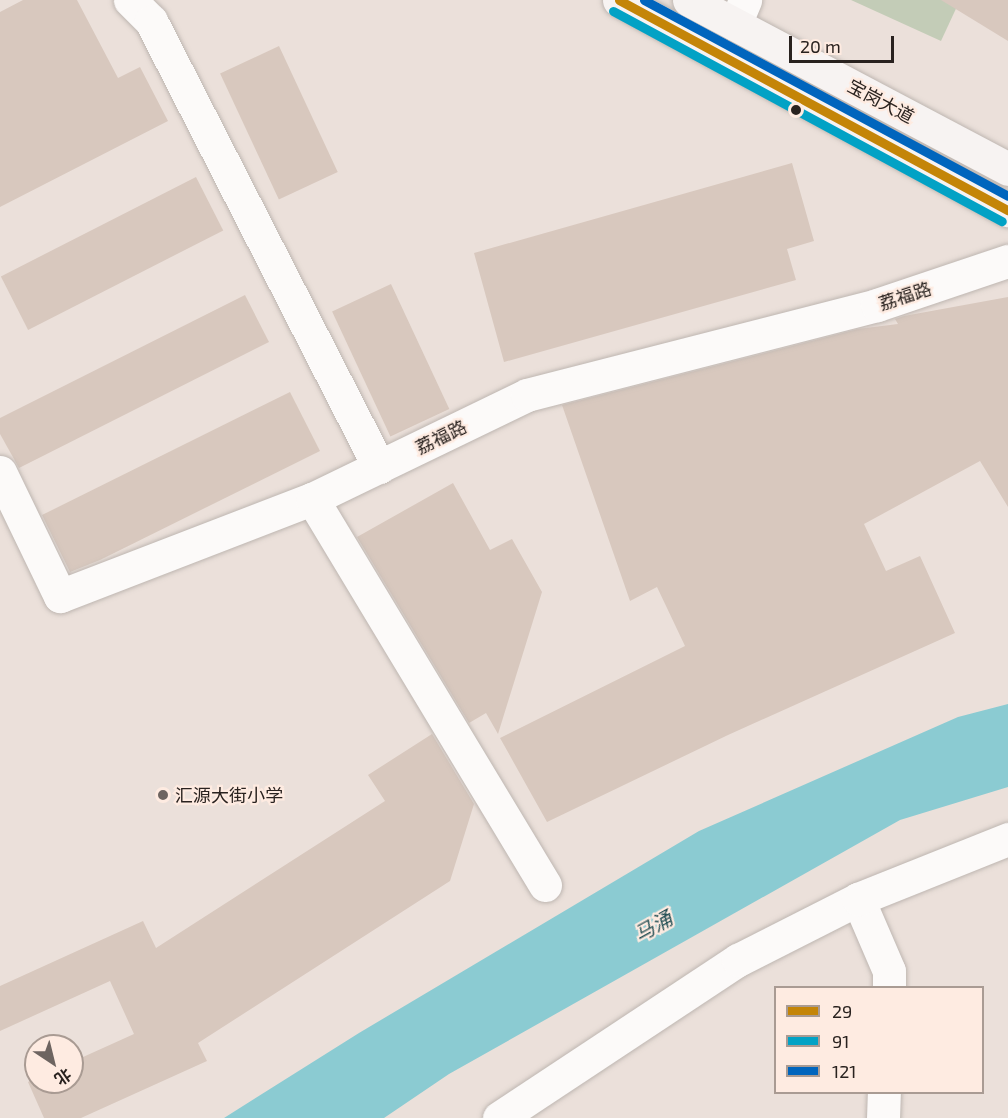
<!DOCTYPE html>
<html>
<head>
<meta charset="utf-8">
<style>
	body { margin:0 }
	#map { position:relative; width:1008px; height:1118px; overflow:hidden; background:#ebe0da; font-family:"Exo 2","Noto Sans SC",sans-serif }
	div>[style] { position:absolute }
	.green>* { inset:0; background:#c3ccb7 }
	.water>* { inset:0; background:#8bcbd2 }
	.building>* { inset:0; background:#d8c8be; transform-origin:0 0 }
	.roads { filter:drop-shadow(0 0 2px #beb6b1) drop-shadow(0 0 2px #beb6b1) }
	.minor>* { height:33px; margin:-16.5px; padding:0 16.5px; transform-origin:16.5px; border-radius:16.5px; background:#fcfaf9 }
	.secondary>* { height:33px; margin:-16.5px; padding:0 16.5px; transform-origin:16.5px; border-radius:16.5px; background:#f7f3f2 }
	.bus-1>* { height:9px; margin:-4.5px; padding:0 4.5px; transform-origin:4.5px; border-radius:4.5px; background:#c48508 }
	.bus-2>* { height:9px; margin:-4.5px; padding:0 4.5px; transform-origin:4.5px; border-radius:4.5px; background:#02a2c5 }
	.bus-3>* { height:9px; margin:-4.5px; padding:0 4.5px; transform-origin:4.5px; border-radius:4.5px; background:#0065bd }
	.dots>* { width:16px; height:16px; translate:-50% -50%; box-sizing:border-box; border:3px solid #feebe1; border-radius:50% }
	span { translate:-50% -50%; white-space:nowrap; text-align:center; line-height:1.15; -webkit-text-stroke:4.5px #feebe1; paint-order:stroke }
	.street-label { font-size:18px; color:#29221f }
	.poi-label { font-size:18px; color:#29221f }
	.left { translate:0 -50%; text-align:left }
	.water-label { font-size:20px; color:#234f54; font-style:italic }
	.legend { position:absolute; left:774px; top:986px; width:210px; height:108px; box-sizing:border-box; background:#feebe1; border:2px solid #a99b93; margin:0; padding:8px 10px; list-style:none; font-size:18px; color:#29221f }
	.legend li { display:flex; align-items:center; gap:12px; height:30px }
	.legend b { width:30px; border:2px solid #a99b93 }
	.north { position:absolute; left:24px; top:1034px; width:60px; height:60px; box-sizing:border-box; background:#feebe1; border:2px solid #a99b93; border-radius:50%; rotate:145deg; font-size:16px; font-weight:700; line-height:24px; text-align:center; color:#29221f }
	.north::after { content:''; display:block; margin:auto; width:21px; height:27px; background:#6d6460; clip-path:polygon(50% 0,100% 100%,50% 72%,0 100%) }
	.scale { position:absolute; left:789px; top:36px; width:105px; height:27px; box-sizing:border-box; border:3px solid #29221f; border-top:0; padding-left:8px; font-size:18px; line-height:21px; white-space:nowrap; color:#29221f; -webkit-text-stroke:4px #feebe1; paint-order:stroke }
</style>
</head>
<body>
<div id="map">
	<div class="green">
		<i style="clip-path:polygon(851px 0,960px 0,941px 41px)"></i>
	</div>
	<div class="water">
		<i style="clip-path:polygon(1008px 704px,1008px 787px,900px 820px,449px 1074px,384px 1118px,224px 1118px,359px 1033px,699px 831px,958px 717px)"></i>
	</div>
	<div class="building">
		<i style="clip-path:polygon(23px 0,77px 0,118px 78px,140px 67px,168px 121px,0 207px,0 12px)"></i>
		<i style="clip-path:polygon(941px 0,1008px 0,1008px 41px)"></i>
		<i style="left:279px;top:46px;width:139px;height:65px;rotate:65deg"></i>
		<i style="clip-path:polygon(792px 163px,814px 241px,787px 249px,796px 280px,504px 362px,474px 253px)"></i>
		<i style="left:196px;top:177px;width:60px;height:219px;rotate:63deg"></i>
		<i style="left:391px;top:284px;width:138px;height:65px;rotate:65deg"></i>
		<i style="clip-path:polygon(245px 295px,269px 342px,19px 468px,0 434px,0 418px)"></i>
		<i style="clip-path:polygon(1008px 297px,1008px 507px,980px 461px,864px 524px,886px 571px,920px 556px,955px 633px,728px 735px,547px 822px,500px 738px,685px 646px,657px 587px,630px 601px,562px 405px,858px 329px,898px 324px,895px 319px,904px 316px)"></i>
		<i style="clip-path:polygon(290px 392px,320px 451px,100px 560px,70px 572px,42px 515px)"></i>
		<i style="clip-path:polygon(453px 483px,490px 550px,512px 539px,542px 592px,498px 734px,486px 713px,469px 723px,357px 537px)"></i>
		<i style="clip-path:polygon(432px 734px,474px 804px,450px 881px,198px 1043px,207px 1061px,81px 1118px,44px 1118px,28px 1082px,36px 1078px,36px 1082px,72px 1082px,72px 1062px,134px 1034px,110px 981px,0 1031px,0 986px,143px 921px,156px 948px,385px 801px,368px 775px)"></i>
	</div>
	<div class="roads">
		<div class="minor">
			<i style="left:130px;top:0;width:30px;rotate:45deg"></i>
			<i style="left:151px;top:21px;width:501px;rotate:62.92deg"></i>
			<i style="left:735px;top:24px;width:26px;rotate:-67deg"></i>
			<i style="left:0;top:472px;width:138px;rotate:64.2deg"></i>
			<i style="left:60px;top:596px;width:270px;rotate:-21.1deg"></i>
			<i style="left:545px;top:885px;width:451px;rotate:-121.1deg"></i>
			<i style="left:312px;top:499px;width:239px;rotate:-25.8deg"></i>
			<i style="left:527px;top:395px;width:361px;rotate:-14.4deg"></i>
			<i style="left:877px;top:305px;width:138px;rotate:-18.6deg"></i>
			<i style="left:858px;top:899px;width:78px;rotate:66.7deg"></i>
			<i style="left:889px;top:971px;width:17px;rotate:90deg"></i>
			<i style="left:499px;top:1118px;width:287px;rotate:-33.5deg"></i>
			<i style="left:738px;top:960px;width:135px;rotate:-26.9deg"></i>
			<i style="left:858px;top:899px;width:162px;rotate:-21.8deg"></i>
			<i style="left:883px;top:1118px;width:26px;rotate:-88deg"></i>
		</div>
		<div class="secondary">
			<i style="left:619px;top:0;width:442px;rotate:28.4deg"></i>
			<i style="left:689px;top:0;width:361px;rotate:27.9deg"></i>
		</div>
	</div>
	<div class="bus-1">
		<i style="left:619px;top:0;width:442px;rotate:28.4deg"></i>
	</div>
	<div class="bus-2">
		<i style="left:613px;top:11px;width:442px;rotate:28.4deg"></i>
	</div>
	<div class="bus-3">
		<i style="left:644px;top:0;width:413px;rotate:28.3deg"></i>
	</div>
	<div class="dots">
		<i style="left:796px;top:110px;background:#29221f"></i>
		<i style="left:163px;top:795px;background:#6d6460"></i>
	</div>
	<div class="street-label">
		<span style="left:881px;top:101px;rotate:28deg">宝岗大道</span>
		<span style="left:905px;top:296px;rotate:-18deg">荔福路</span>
		<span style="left:441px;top:437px;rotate:-26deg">荔福路</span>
	</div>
	<div class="poi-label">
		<span class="left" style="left:175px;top:795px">汇源大街小学</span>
	</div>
	<div class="water-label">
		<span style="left:653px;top:926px;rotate:-29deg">马涌</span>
	</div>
	<ul class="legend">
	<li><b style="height:8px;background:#c48508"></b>29</li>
	<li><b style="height:8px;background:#02a2c5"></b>91</li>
	<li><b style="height:8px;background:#0065bd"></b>121</li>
	</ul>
	<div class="north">北</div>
	<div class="scale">20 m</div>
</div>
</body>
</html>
